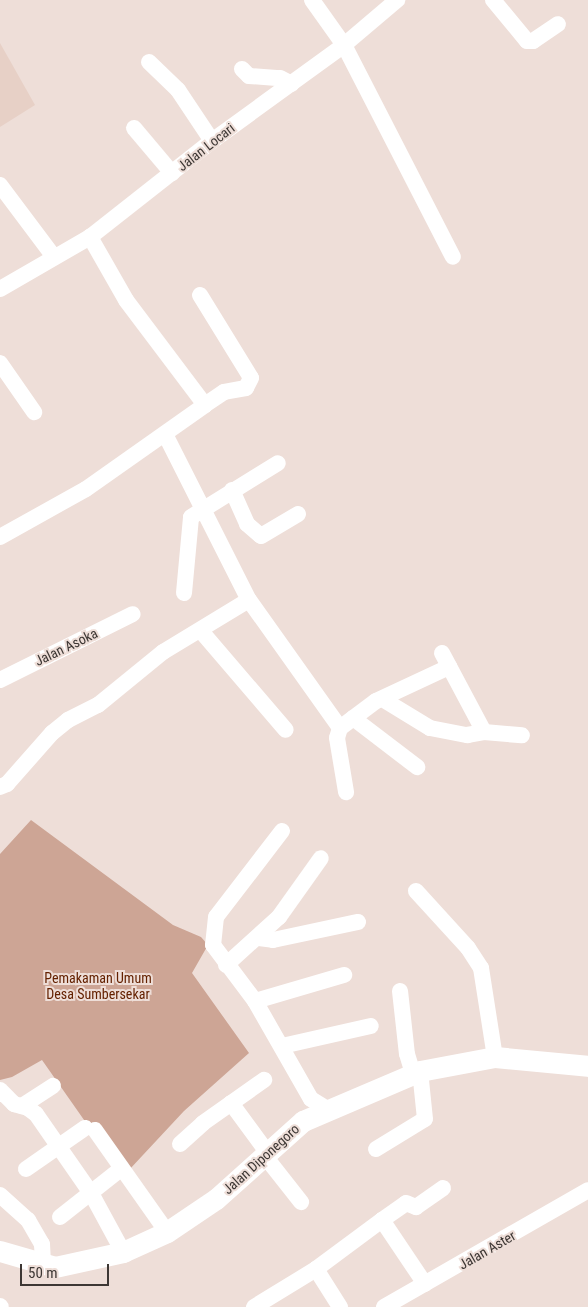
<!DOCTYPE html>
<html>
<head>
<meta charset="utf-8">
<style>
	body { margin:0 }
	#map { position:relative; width:588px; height:1307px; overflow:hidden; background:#eeded8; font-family:"Roboto Condensed",sans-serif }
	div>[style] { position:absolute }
	.built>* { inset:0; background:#e7d0c6 }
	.green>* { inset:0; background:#cda595 }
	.minor>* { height:16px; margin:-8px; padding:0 8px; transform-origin:8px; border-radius:8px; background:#fff }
	.major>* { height:21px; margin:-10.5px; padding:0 10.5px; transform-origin:10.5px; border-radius:10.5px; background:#fff }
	span { translate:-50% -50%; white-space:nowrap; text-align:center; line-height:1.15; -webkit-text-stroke:4px #eeded8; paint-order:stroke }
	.street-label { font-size:14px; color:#3d3734 }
	.park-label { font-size:14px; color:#642100 }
	.scale { position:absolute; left:20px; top:1264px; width:89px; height:22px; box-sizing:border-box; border:2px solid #3d3734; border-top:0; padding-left:6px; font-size:15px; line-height:18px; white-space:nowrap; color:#3d3734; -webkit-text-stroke:4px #eeded8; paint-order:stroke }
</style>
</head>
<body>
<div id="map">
	<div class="built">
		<i style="clip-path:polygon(0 43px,35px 105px,0 127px)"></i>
	</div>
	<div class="green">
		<i style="clip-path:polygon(31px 820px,173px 925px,201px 937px,208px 945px,192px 973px,249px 1053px,184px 1111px,129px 1170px,138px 1197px,42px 1060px,12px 1077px,0 1080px,0 854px)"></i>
	</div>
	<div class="minor">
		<i style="left:312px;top:0;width:55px;rotate:54.6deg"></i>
		<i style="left:344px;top:45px;width:238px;rotate:62.8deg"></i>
		<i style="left:493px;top:0;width:53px;rotate:50.3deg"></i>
		<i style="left:527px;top:41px;width:6px"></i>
		<i style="left:533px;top:41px;width:30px;rotate:-34deg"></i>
		<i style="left:149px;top:62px;width:40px;rotate:44deg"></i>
		<i style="left:178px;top:90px;width:61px;rotate:56.3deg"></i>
		<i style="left:242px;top:69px;width:10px;rotate:45deg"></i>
		<i style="left:249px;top:76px;width:31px;rotate:4deg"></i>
		<i style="left:280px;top:78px;width:13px;rotate:27deg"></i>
		<i style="left:134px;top:128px;width:59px;rotate:49.8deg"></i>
		<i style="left:0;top:185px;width:90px;rotate:53.1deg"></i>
		<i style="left:0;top:289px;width:104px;rotate:-30deg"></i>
		<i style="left:90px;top:237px;width:155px;rotate:-38.2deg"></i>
		<i style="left:212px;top:141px;width:163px;rotate:-36deg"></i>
		<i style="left:344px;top:45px;width:70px;rotate:-40.3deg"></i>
		<i style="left:200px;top:295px;width:97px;rotate:58.4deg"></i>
		<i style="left:251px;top:378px;width:11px;rotate:117deg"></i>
		<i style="left:246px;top:388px;width:22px;rotate:170deg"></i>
		<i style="left:224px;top:392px;width:23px;rotate:146deg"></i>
		<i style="left:0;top:363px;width:60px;rotate:55.2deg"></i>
		<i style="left:166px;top:436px;width:184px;rotate:63.2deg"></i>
		<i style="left:249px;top:600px;width:157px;rotate:54.6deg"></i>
		<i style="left:340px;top:728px;width:10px;rotate:107deg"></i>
		<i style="left:337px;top:738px;width:55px;rotate:80.5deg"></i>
		<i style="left:232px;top:490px;width:37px;rotate:66deg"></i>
		<i style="left:247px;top:524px;width:18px;rotate:41deg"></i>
		<i style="left:261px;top:536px;width:43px;rotate:-30.7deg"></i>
		<i style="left:0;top:537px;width:98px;rotate:-29.2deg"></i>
		<i style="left:86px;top:489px;width:146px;rotate:-35.2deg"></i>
		<i style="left:205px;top:405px;width:131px;rotate:-127deg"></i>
		<i style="left:126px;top:300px;width:73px;rotate:-119.7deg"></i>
		<i style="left:184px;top:593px;width:76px;rotate:-84.7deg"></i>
		<i style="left:191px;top:517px;width:102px;rotate:-31.8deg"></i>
		<i style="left:201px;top:631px;width:130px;rotate:49.4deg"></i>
		<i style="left:442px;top:653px;width:89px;rotate:62deg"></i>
		<i style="left:0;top:680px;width:148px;rotate:-26.4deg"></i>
		<i style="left:384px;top:700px;width:54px;rotate:31.3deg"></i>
		<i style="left:430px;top:728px;width:38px;rotate:11deg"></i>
		<i style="left:467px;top:735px;width:17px;rotate:-10deg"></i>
		<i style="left:484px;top:732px;width:38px;rotate:5deg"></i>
		<i style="left:353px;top:718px;width:81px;rotate:37.4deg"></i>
		<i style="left:340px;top:728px;width:45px;rotate:-36.9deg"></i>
		<i style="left:376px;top:701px;width:81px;rotate:-25deg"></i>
		<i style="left:0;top:787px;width:8px;rotate:-23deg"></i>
		<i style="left:7px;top:784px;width:68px;rotate:-48.6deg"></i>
		<i style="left:52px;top:733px;width:21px;rotate:-39deg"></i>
		<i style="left:68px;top:720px;width:34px;rotate:-27deg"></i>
		<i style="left:98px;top:705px;width:84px;rotate:-39.2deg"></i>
		<i style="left:163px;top:652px;width:100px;rotate:-31.2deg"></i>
		<i style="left:282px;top:831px;width:108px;rotate:127.5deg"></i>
		<i style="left:216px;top:917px;width:28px;rotate:96deg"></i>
		<i style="left:213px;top:945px;width:70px;rotate:53.1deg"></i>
		<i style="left:255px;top:1001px;width:113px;rotate:60.3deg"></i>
		<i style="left:311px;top:1099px;width:22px;rotate:32deg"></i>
		<i style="left:416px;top:891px;width:77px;rotate:47.6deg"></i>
		<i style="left:468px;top:948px;width:24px;rotate:57deg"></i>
		<i style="left:481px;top:968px;width:90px;rotate:81.1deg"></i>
		<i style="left:259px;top:938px;width:14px;rotate:8deg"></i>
		<i style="left:273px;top:940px;width:87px;rotate:-12deg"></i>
		<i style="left:226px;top:965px;width:72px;rotate:-42.2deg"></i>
		<i style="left:279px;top:917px;width:72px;rotate:-54.6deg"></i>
		<i style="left:400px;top:991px;width:63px;rotate:83.7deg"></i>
		<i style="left:407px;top:1054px;width:21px;rotate:73deg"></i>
		<i style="left:255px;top:1001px;width:93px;rotate:-16.3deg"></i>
		<i style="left:282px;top:1046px;width:91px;rotate:-12.7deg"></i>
		<i style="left:0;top:1090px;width:20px;rotate:45deg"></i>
		<i style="left:14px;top:1104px;width:15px;rotate:16deg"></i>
		<i style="left:28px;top:1108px;width:10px;rotate:37deg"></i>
		<i style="left:36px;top:1114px;width:96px;rotate:55.2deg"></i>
		<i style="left:91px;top:1193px;width:67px;rotate:61.5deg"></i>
		<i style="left:231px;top:1103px;width:61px;rotate:53.7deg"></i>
		<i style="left:22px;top:1106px;width:37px;rotate:-33deg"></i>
		<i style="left:95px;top:1130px;width:125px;rotate:54.8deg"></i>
		<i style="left:180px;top:1144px;width:31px;rotate:-42deg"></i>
		<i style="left:203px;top:1123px;width:75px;rotate:-35.2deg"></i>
		<i style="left:376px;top:1149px;width:57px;rotate:-31.5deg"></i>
		<i style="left:425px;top:1119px;width:48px;rotate:-95.9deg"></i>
		<i style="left:264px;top:1155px;width:60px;rotate:51.8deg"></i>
		<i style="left:26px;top:1169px;width:72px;rotate:-34.8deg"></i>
		<i style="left:0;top:1195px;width:38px;rotate:42deg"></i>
		<i style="left:28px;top:1220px;width:28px;rotate:60deg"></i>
		<i style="left:42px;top:1244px;width:21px;rotate:87deg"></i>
		<i style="left:60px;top:1217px;width:73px;rotate:-38.3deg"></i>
		<i style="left:382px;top:1220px;width:29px;rotate:-35deg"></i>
		<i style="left:406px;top:1203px;width:11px;rotate:22deg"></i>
		<i style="left:416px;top:1207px;width:33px;rotate:-35deg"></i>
		<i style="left:0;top:1306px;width:1px;rotate:45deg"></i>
		<i style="left:254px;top:1307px;width:73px;rotate:-31.5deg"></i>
		<i style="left:340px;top:1307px;width:45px;rotate:-122.3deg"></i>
		<i style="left:316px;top:1269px;width:82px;rotate:-36.6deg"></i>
		<i style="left:382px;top:1220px;width:77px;rotate:56.1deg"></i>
		<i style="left:384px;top:1307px;width:235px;rotate:-29.8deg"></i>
	</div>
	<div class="major">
		<i style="left:0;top:1251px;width:57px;rotate:16.2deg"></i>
		<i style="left:55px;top:1267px;width:70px;rotate:-12.4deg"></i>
		<i style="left:123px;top:1252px;width:48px;rotate:-24.4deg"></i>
		<i style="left:167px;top:1232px;width:59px;rotate:-34deg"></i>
		<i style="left:216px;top:1199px;width:117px;rotate:-41.9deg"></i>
		<i style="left:303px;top:1121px;width:127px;rotate:-23.1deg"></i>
		<i style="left:420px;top:1071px;width:76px;rotate:-10.6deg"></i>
		<i style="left:495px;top:1057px;width:93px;rotate:5.5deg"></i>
	</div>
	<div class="street-label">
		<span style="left:206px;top:147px;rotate:-38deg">Jalan Locari</span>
		<span style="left:66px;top:647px;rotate:-26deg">Jalan Asoka</span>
		<span style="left:261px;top:1159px;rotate:-42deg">Jalan Diponegoro</span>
		<span style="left:487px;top:1250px;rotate:-30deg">Jalan Aster</span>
	</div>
	<div class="park-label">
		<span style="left:98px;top:986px">Pemakaman Umum<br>Desa Sumbersekar</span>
	</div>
	<div class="scale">50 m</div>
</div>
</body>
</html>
